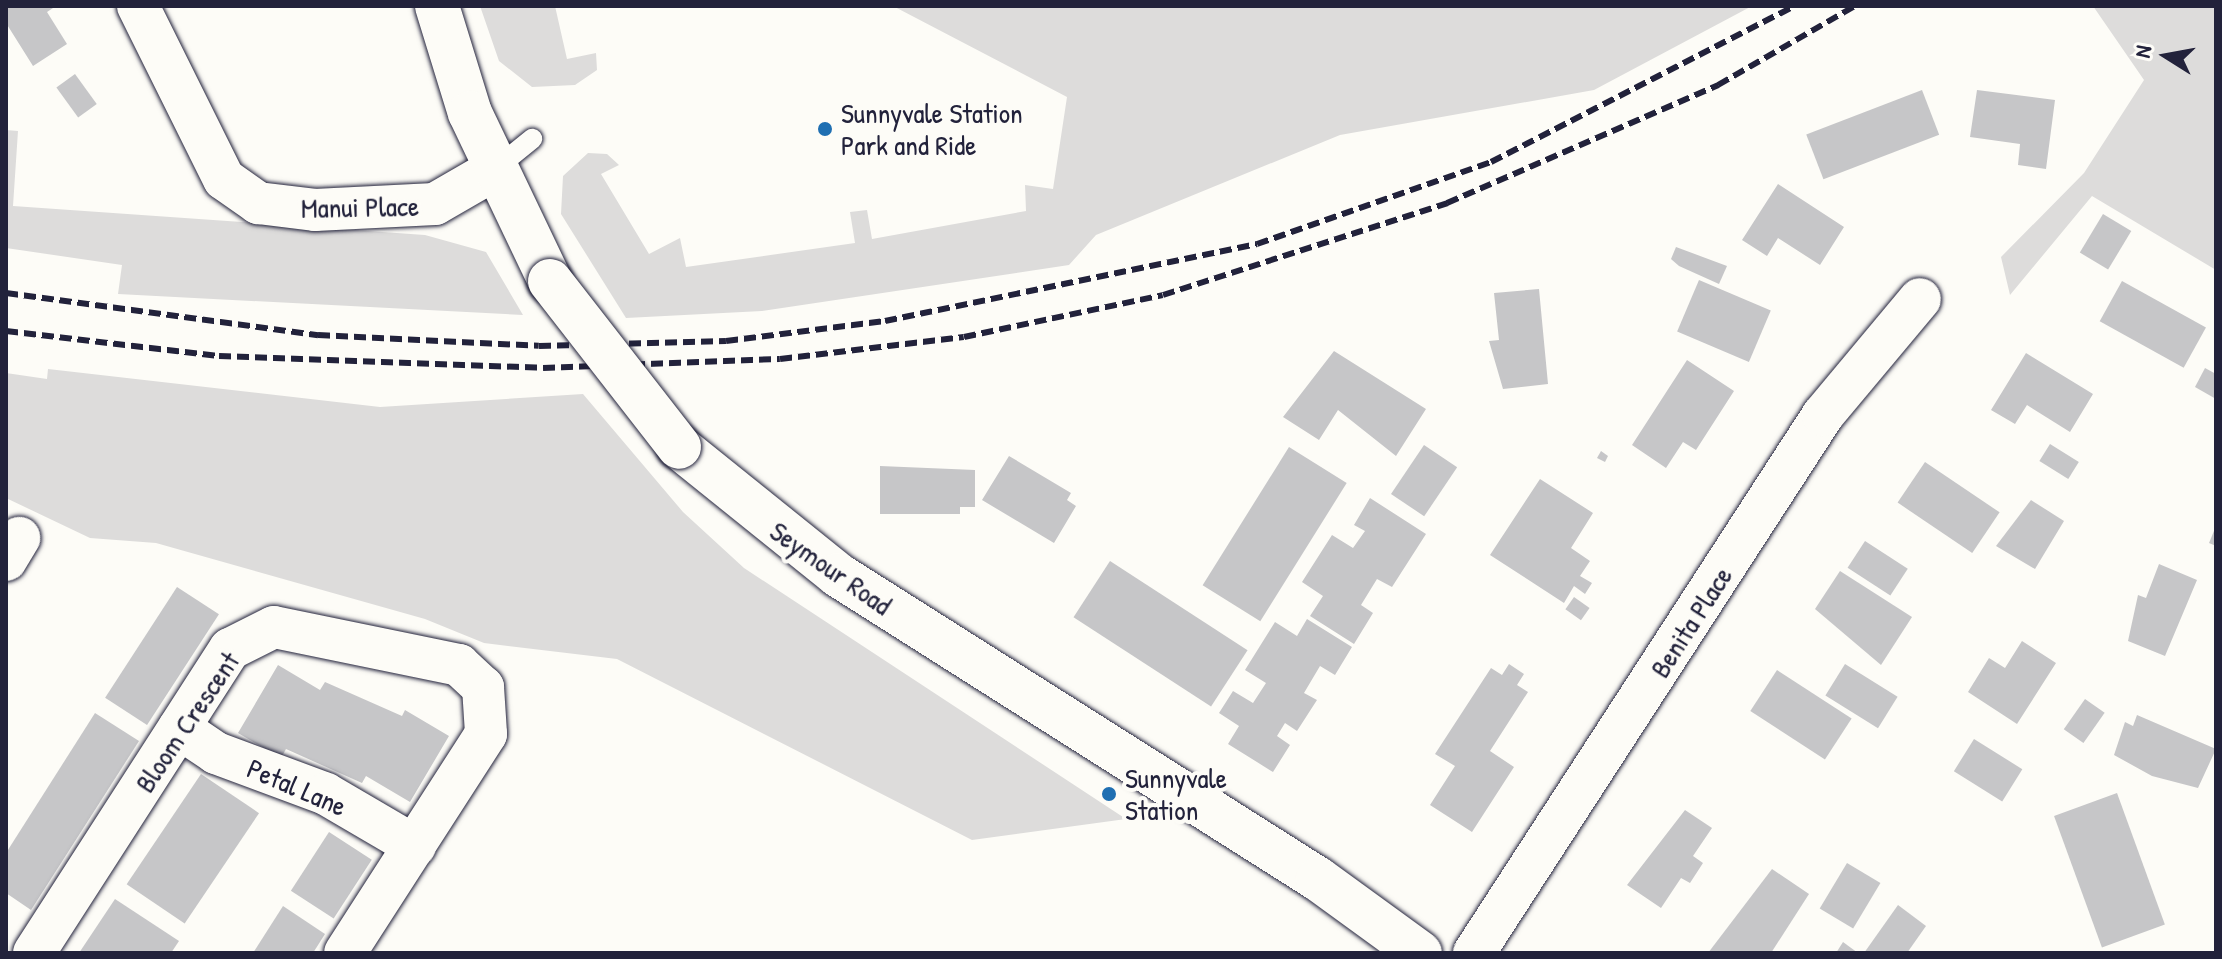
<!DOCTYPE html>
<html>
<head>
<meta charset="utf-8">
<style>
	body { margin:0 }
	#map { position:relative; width:2222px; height:959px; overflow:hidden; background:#fdfcf7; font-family:"Patrick Hand",sans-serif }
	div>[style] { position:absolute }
	.green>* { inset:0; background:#dddcdb }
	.building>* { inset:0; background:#c6c6c8; transform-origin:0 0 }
	.roads { filter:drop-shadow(0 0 2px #22223b) drop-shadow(0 0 2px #22223b) }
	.lane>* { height:20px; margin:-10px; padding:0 10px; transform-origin:10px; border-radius:10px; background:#fdfcf7 }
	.street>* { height:42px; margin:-21px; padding:0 21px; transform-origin:21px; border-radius:21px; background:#fdfcf7 }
	.secondary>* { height:44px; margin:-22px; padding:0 22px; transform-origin:22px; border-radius:22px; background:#fdfcf7 }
	.rail>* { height:6px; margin-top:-3px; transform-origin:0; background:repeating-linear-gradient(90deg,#22223b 0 12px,transparent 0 18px) }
	.bridges { filter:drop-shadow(0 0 2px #22223b) drop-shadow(0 0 2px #22223b) }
	.secondary-bridge>* { height:44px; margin:-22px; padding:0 22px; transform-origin:22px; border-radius:22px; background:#fdfcf7 }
	.dots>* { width:22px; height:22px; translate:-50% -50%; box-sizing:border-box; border:4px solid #fdfcf7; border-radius:50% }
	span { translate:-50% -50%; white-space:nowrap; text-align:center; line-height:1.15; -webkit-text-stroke:8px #fdfcf7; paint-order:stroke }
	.poi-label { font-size:28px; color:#22223b }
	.left { translate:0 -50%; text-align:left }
	.street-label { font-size:28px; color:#22223b }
	.frame { position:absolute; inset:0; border:8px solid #22223b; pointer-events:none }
	.north { position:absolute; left:2126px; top:16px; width:80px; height:80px; -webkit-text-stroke:6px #fdfcf7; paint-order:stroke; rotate:281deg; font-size:22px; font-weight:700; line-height:32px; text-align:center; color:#22223b }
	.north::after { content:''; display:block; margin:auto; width:28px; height:36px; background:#22223b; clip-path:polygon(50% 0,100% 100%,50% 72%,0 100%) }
</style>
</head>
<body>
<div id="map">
	<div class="green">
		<i style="clip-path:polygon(480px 6px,555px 6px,567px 59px,596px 53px,597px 70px,575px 85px,532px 87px,499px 61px)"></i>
		<i style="clip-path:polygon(893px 6px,1752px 6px,1594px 90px,1340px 135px,1096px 235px,1069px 265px,762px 311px,626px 318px,561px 214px,563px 176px,588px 153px,607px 154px,619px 165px,601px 174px,649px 254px,680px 238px,686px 267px,855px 243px,850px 212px,867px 210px,872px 239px,1026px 211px,1025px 185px,1053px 189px,1067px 97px)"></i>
		<i style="clip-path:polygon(2093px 6px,2216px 6px,2216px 270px,2092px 196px,2010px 295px,2001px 257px,2084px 173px,2144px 80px)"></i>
		<i style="clip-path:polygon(6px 130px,18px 131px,13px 206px,425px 235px,486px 252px,523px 315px,118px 294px,122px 265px,6px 248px)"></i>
		<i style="clip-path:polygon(48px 369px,380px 407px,583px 394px,683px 512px,744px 568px,1126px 819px,972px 840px,617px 659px,484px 643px,425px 619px,156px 543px,90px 538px,6px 498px,6px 373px,47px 379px)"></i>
	</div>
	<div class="building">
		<i style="clip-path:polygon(6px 6px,56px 6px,47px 12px,67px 44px,33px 66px,6px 23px)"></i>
		<i style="left:75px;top:74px;width:37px;height:23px;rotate:54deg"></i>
		<i style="left:1922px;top:90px;width:48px;height:124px;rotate:69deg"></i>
		<i style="clip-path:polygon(1977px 90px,2055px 100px,2046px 169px,2018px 165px,2020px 144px,1970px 137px)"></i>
		<i style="clip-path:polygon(1778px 184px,1844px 227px,1820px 265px,1778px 238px,1767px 256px,1742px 240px)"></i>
		<i style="left:2103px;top:214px;width:33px;height:45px;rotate:31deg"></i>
		<i style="clip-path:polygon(1676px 247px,1727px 266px,1719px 284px,1679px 266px,1671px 259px)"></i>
		<i style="left:1699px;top:280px;width:78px;height:56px;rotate:23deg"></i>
		<i style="left:2122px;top:281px;width:96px;height:46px;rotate:29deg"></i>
		<i style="clip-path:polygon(1539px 289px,1548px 384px,1503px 389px,1489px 341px,1499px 340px,1494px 293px)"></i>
		<i style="clip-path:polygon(1334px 351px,1426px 409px,1396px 456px,1338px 410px,1319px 440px,1283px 417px)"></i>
		<i style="clip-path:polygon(2026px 353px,2093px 394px,2070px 432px,2027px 405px,2015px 424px,1991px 410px)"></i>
		<i style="clip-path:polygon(1687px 360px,1734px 391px,1696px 450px,1683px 442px,1666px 468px,1632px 445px)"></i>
		<i style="clip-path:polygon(2205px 368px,2216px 374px,2216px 399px,2195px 387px)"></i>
		<i style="left:2050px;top:444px;width:34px;height:20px;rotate:32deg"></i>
		<i style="left:1424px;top:445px;width:40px;height:59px;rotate:34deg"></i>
		<i style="left:1289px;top:447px;width:68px;height:163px;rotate:32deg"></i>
		<i style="clip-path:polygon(1601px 451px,1608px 456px,1605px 462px,1597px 458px)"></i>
		<i style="clip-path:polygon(1009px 456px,1071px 493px,1067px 500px,1076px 506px,1054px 543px,982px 500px)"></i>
		<i style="left:1925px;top:462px;width:90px;height:49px;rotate:34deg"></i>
		<i style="clip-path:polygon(880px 466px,975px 470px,975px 507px,960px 507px,960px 514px,880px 514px)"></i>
		<i style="clip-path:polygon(1540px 479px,1593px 513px,1571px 548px,1590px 561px,1580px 576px,1592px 583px,1585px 594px,1574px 586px,1564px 603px,1490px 555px)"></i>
		<i style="clip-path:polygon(1370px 498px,1426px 534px,1392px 587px,1377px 579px,1361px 605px,1373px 613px,1354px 644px,1310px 616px,1323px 596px,1302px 582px,1332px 535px,1353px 548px,1365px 531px,1354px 525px)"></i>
		<i style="clip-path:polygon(2031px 500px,2064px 521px,2035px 569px,1996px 546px)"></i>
		<i style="clip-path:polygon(2216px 526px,2216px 546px,2209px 543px)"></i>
		<i style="left:1865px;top:541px;width:51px;height:32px;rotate:33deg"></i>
		<i style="left:1110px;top:561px;width:164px;height:67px;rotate:33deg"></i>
		<i style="clip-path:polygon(2159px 564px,2197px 580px,2165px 656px,2128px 641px,2138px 595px,2146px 598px)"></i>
		<i style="clip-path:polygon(1840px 571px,1912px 617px,1881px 665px,1815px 609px)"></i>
		<i style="left:177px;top:587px;width:50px;height:132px;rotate:33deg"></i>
		<i style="left:1574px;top:597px;width:19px;height:15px;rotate:35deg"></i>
		<i style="clip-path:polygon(1307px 619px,1352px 647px,1335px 675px,1320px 666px,1304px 693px,1317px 700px,1297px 731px,1285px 723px,1277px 736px,1290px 745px,1273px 772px,1228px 744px,1239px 726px,1219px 713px,1233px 691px,1253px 703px,1266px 683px,1245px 670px,1275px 622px,1297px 636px)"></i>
		<i style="clip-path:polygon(2022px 641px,2056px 663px,2017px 724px,1968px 692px,1989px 658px,2005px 668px)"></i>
		<i style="clip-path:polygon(1509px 664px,1524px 674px,1517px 685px,1528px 692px,1490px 751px,1514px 767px,1472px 832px,1430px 805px,1455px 766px,1435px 754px,1491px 668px,1502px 675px)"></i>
		<i style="left:1845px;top:664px;width:62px;height:37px;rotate:32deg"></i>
		<i style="clip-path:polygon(278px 665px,320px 690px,325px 682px,402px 716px,405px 710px,449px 736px,410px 802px,366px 776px,362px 783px,286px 749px,281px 758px,238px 733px)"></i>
		<i style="left:1777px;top:670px;width:89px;height:49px;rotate:33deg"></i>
		<i style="left:2085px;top:699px;width:24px;height:37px;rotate:35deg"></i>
		<i style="clip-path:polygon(95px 713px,139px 741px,31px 910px,6px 893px,6px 853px)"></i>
		<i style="clip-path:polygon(2137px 715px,2216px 749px,2198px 788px,2152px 776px,2114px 755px,2125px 722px,2133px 726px)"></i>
		<i style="left:1974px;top:739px;width:57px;height:38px;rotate:32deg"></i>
		<i style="left:201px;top:774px;width:70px;height:133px;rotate:34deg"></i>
		<i style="left:2117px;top:793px;width:140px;height:67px;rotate:70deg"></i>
		<i style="clip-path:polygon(1685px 810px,1712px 828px,1693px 856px,1703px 863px,1690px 883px,1681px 878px,1661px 908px,1627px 885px)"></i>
		<i style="left:329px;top:832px;width:51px;height:70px;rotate:33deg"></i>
		<i style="left:1847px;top:863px;width:39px;height:53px;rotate:31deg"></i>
		<i style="clip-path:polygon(1772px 869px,1809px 894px,1771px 953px,1708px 953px)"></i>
		<i style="clip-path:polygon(115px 899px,179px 941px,171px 953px,79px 953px)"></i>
		<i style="clip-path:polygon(1898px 905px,1926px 926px,1907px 953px,1864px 953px)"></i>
		<i style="clip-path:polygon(283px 906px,325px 934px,313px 953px,253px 953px)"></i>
		<i style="clip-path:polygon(1843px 942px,1858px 953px,1836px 953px)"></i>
	</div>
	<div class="roads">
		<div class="lane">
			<i style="left:495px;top:169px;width:48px;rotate:-39deg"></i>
		</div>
		<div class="street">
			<i style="left:138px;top:6px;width:193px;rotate:63.6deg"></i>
			<i style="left:224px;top:179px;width:42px;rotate:35.2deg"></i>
			<i style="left:258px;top:203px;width:57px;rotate:7deg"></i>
			<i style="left:315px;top:210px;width:120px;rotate:-2.9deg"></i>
			<i style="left:435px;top:204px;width:68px;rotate:-30deg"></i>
			<i style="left:6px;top:560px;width:26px;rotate:-59deg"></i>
			<i style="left:179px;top:728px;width:45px;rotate:34deg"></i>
			<i style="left:216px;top:753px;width:117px;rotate:20.4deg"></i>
			<i style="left:326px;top:794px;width:103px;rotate:30.3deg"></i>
			<i style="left:34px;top:953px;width:362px;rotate:-57.2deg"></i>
			<i style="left:230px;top:649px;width:49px;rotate:-26.6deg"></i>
			<i style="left:274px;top:627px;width:189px;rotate:11.6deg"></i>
			<i style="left:459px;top:665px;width:33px;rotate:43deg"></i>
			<i style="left:483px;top:687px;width:47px;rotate:86.3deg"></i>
			<i style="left:486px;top:734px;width:260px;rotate:122.8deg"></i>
			<i style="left:1474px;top:953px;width:641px;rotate:-57.03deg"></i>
			<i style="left:1823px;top:415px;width:151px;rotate:-50.1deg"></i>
		</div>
		<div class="secondary">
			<i style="left:437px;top:6px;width:112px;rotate:72.9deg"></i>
			<i style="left:470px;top:113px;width:186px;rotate:64.5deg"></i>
			<i style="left:679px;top:447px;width:204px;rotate:38.8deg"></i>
			<i style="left:838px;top:575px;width:568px;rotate:32.35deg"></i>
			<i style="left:1318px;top:879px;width:126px;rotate:36deg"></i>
		</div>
	</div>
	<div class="rail">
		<i style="left:6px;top:293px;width:315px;rotate:7.7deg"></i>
		<i style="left:318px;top:335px;width:221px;rotate:2.8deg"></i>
		<i style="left:539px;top:346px;width:187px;rotate:-1.5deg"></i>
		<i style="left:726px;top:341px;width:160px;rotate:-7.2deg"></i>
		<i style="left:885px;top:321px;width:380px;rotate:-11.7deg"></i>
		<i style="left:1257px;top:244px;width:248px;rotate:-19.3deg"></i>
		<i style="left:1491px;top:162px;width:342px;rotate:-27.2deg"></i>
		<i style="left:6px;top:331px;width:214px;rotate:6.7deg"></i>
		<i style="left:219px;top:356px;width:324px;rotate:2.1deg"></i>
		<i style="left:543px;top:368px;width:237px;rotate:-2.2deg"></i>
		<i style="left:780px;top:359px;width:185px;rotate:-6.8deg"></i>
		<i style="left:964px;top:337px;width:203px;rotate:-11.9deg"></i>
		<i style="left:1163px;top:295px;width:299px;rotate:-17.9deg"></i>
		<i style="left:1447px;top:203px;width:296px;rotate:-23.5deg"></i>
		<i style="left:1718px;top:85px;width:158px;rotate:-30deg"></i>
	</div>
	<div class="bridges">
		<div class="secondary-bridge">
			<i style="left:550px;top:281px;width:210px;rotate:52.1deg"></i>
		</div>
	</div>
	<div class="dots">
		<i style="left:825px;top:129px;background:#1f6fb2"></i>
		<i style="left:1109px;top:794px;background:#1f6fb2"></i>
	</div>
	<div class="poi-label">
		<span class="left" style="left:841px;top:129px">Sunnyvale Station<br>Park and Ride</span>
		<span class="left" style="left:1125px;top:794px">Sunnyvale<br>Station</span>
	</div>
	<div class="street-label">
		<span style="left:360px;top:207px;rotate:-1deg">Manui Place</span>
		<span style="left:831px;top:568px;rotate:35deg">Seymour Road</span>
		<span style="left:1691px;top:622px;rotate:-57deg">Benita Place</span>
		<span style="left:187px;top:722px;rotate:-56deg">Bloom Crescent</span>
		<span style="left:297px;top:787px;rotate:23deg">Petal Lane</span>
	</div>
	<div class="frame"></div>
	<div class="north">N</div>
</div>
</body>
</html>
